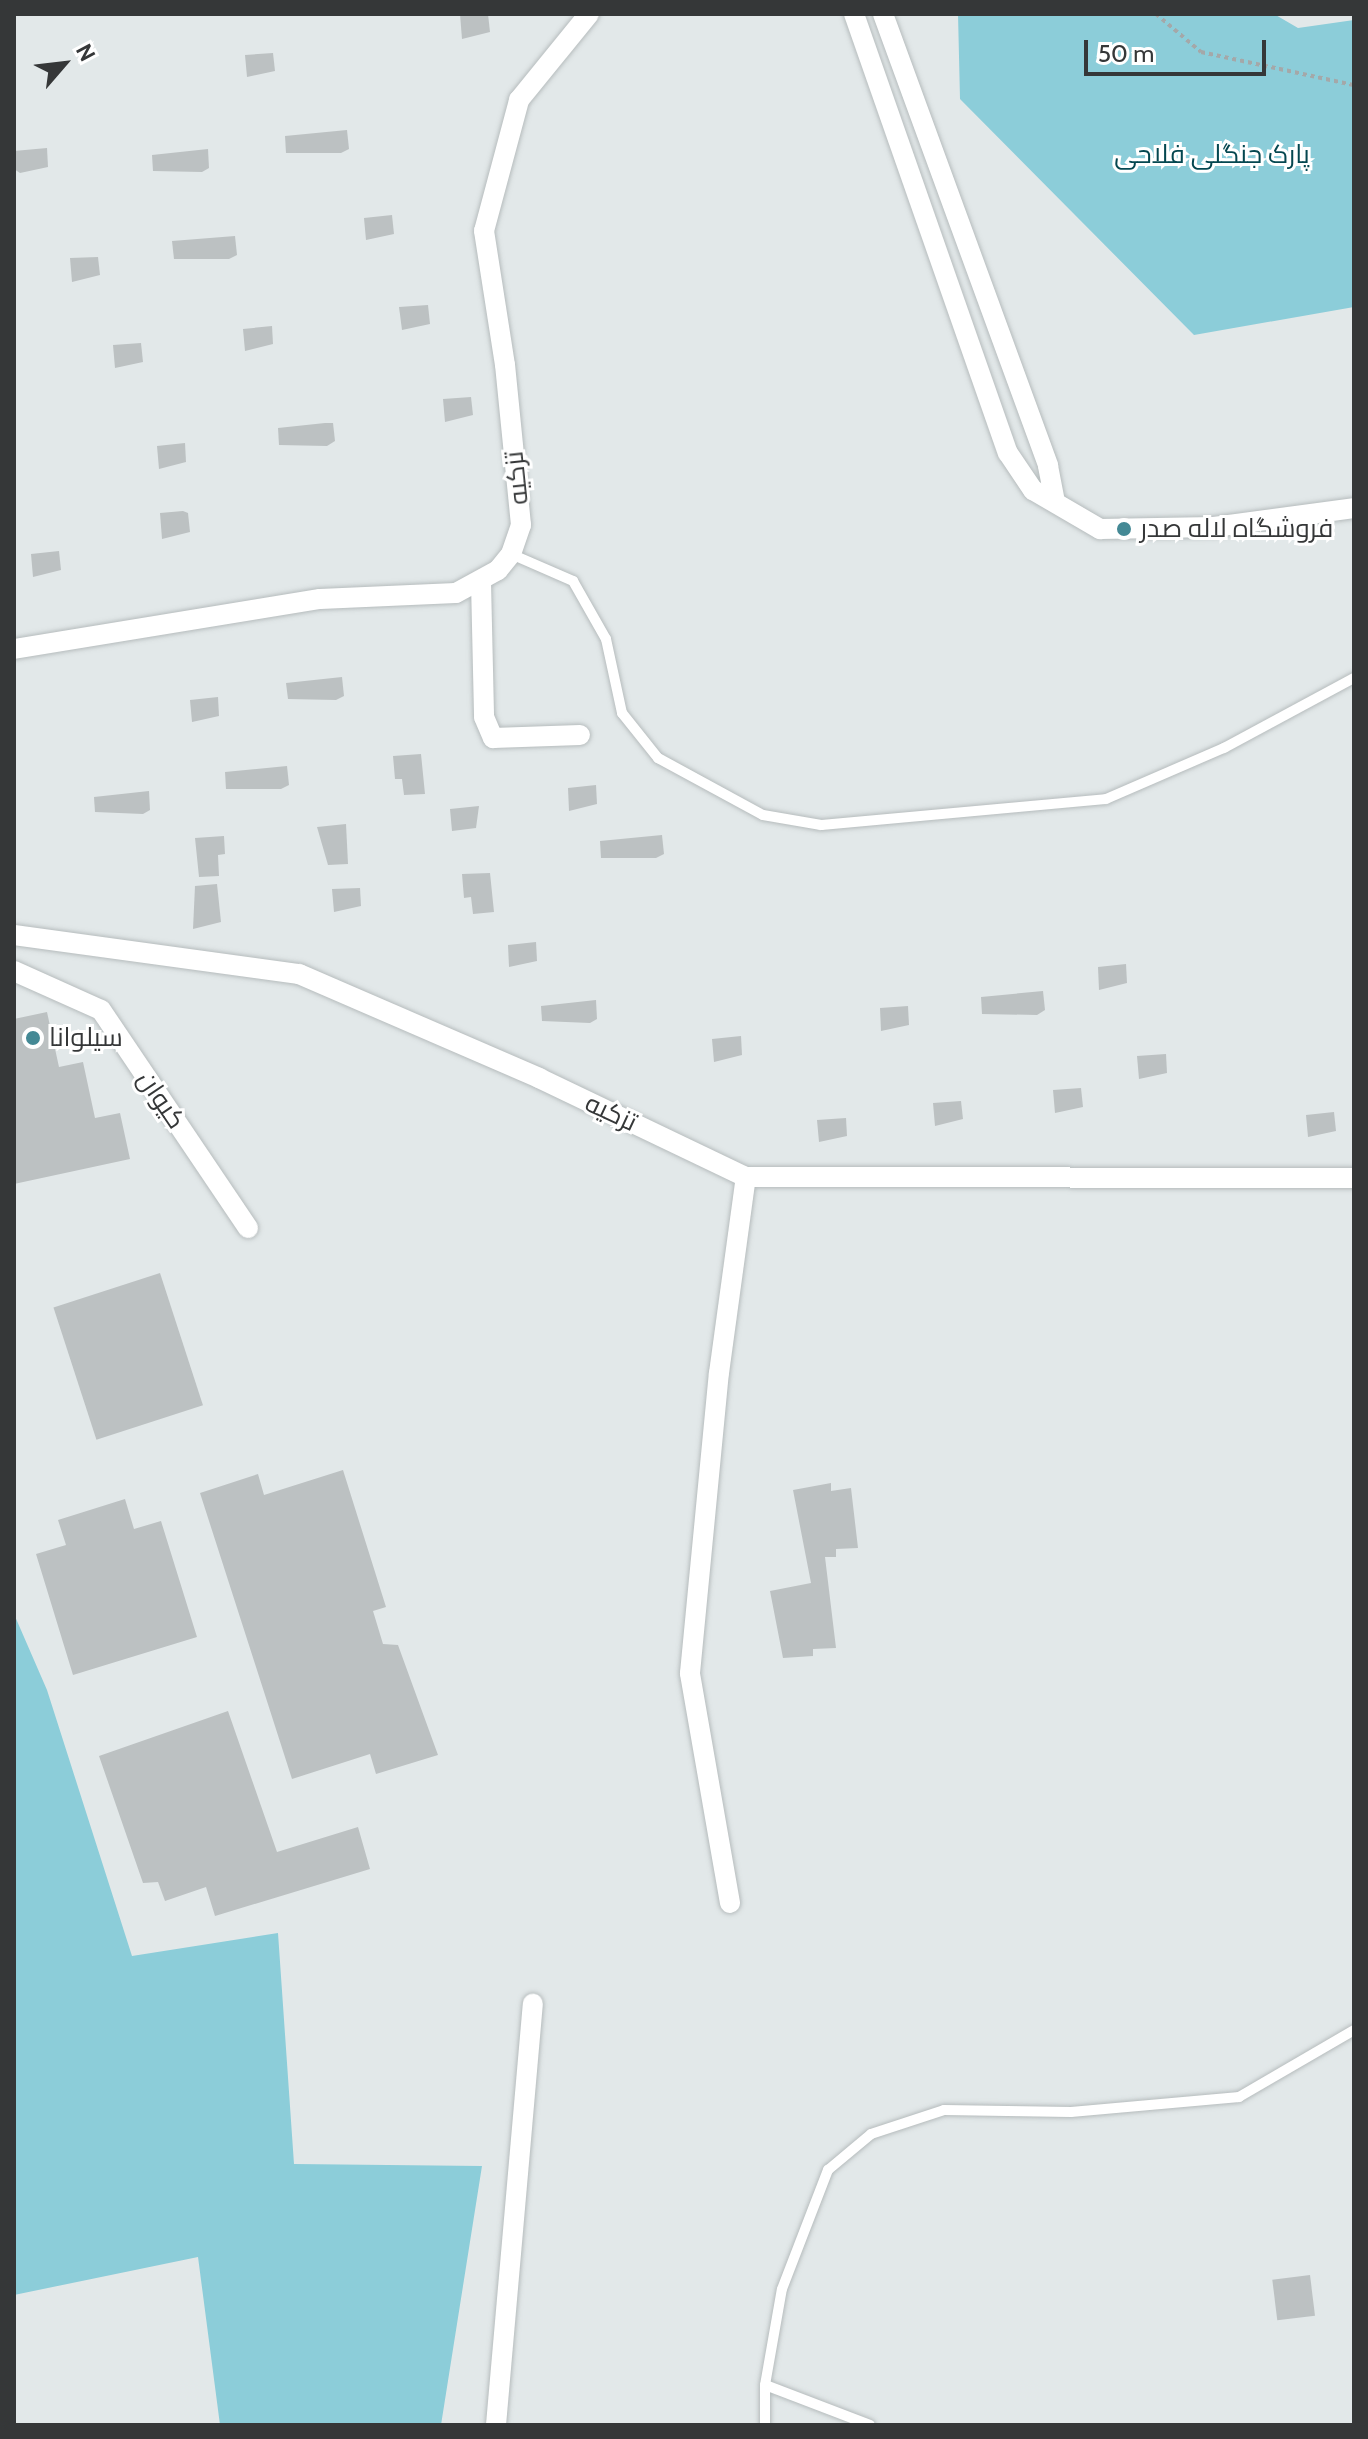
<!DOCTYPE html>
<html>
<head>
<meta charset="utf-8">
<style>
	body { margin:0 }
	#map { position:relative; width:1368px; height:2439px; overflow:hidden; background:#e2e8e9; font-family:Cabin,Cairo,sans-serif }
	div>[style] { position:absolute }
	.green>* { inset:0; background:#8ccdd9 }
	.building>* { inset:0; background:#bcc1c2; transform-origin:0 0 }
	.path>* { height:4px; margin-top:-2px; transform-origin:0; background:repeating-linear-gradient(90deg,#a4a8a9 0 4px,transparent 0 8px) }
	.roads { filter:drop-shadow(0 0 2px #b6bcbd) drop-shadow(0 0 2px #b6bcbd) }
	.service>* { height:10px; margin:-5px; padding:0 5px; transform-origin:5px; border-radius:5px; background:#fff }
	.minor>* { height:20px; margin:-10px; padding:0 10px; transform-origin:10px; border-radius:10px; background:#fff }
	.dots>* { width:22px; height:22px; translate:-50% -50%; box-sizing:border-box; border:4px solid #fff; border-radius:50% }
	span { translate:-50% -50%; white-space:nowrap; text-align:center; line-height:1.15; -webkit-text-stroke:6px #fff; paint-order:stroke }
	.park-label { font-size:26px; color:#044750 }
	.street-label { font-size:26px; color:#353738 }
	.poi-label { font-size:26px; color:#353738 }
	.left { translate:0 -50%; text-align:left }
	.frame { position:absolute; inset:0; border:16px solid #353738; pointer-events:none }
	.north { position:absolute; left:24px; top:24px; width:80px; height:80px; -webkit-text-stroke:6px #fff; paint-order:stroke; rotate:62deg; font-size:22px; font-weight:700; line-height:32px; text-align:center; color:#353738 }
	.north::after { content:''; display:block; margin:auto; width:28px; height:36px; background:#353738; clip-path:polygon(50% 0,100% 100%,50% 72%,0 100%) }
	.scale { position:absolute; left:1084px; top:40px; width:182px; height:36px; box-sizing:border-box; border:4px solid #353738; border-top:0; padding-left:10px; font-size:24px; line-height:28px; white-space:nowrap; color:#353738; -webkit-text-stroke:6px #fff; paint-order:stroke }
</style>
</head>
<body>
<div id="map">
	<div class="green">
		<i style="clip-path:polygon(958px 14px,1274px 14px,1298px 28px,1354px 20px,1354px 307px,1194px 335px,960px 99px)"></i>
		<i style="clip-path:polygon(14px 1614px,47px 1690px,132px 1956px,278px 1933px,294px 2164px,482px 2166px,441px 2425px,220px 2425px,198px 2257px,14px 2295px)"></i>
	</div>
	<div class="building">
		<i style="clip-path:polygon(460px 14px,488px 14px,490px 32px,462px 39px)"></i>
		<i style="clip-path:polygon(273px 53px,275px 71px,247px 77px,245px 55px)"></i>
		<i style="clip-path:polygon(347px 130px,349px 149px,341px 153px,286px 153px,285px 136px)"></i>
		<i style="clip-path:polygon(47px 148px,48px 167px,20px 173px,14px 169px,14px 151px)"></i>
		<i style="clip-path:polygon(208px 149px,209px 168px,202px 172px,153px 171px,152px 155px)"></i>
		<i style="clip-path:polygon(392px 215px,394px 234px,366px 240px,364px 218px)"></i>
		<i style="clip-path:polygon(235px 236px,237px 255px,229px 259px,174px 259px,172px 241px)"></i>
		<i style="clip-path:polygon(98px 257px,100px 275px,72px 282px,70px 258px)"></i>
		<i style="clip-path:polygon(428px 305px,430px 324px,402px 330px,399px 307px)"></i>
		<i style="clip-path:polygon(272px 326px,273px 344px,245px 351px,243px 329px)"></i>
		<i style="clip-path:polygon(141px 343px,143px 362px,115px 368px,113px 345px)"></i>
		<i style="clip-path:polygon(471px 397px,473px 415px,445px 422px,443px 399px)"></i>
		<i style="clip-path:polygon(325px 423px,333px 423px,335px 441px,327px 446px,279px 445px,278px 428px)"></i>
		<i style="clip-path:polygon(185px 443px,186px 462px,159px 469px,157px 446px)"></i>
		<i style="clip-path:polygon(183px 511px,188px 513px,190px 532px,162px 539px,160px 513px)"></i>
		<i style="clip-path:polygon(59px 551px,61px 570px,33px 577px,31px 554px)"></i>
		<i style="clip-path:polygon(342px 677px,344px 696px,336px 700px,288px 699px,286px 683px)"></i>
		<i style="clip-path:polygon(218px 697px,219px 716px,192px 722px,190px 700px)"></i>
		<i style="clip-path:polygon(421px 754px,425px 794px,404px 795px,402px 779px,395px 779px,393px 756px)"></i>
		<i style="clip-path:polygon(287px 766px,289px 785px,281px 789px,226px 789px,225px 772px)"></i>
		<i style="clip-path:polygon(596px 785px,597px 804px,569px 811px,568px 788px)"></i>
		<i style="clip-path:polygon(149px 791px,150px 810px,143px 814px,95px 812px,94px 797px)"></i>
		<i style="clip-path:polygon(479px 806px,476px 828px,452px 831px,450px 809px)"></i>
		<i style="clip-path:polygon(346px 824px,348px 864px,328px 865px,317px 827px)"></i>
		<i style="clip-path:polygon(662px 835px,664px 854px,656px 858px,601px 858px,600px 841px)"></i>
		<i style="clip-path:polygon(224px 836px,225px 854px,218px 855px,219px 876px,199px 877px,195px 838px)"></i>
		<i style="clip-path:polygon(490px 873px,494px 912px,473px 914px,471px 897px,464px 898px,462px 874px)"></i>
		<i style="clip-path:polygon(217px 884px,221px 922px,193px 929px,195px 886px)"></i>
		<i style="clip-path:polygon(360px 888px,361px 906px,334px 912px,332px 889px)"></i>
		<i style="clip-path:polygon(536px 942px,537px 961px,509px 967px,508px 945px)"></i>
		<i style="clip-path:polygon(1126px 964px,1127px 983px,1099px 990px,1098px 967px)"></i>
		<i style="clip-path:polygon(1043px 991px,1045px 1010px,1037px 1015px,982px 1014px,981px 997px)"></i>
		<i style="clip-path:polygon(596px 1000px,597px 1019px,590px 1023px,542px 1021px,541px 1006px)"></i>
		<i style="clip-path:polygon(908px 1006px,909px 1025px,881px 1031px,880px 1008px)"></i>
		<i style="clip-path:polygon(47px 1012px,59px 1067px,83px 1062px,95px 1118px,120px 1113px,130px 1159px,14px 1184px,14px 1019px)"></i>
		<i style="clip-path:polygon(741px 1036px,742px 1055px,714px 1062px,712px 1039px)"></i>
		<i style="clip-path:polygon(1166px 1054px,1167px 1073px,1139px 1079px,1137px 1056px)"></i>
		<i style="clip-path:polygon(1081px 1088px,1083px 1107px,1055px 1113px,1053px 1090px)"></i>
		<i style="clip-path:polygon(961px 1101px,963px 1119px,935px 1126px,933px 1103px)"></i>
		<i style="clip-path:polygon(1334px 1112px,1336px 1131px,1308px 1137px,1306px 1115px)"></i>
		<i style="clip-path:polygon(846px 1118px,847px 1136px,819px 1142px,817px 1120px)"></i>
		<i style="left:160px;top:1273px;width:139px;height:112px;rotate:72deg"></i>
		<i style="clip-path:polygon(343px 1470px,386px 1607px,373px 1611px,383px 1644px,398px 1645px,438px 1755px,376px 1774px,370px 1754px,292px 1779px,200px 1493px,258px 1474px,264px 1495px)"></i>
		<i style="clip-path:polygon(831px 1483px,831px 1491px,851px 1488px,858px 1548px,836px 1549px,836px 1557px,825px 1557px,836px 1648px,813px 1649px,813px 1656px,783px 1658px,770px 1591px,811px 1583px,793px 1490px)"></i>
		<i style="clip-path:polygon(125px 1499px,134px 1529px,161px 1521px,197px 1637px,73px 1675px,36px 1554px,66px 1545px,58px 1520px)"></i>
		<i style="clip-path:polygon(228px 1711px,277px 1852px,358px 1827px,370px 1869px,215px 1916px,206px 1887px,165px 1901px,158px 1882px,143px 1883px,99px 1756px)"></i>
		<i style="left:1310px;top:2275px;width:41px;height:38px;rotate:83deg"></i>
	</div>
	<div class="path">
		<i style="left:1156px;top:14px;width:59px;rotate:40.2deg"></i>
		<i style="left:1201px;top:52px;width:157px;rotate:12.2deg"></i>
	</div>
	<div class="roads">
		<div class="service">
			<i style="left:511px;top:554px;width:68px;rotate:23.5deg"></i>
			<i style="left:573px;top:581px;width:67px;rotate:60.4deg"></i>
			<i style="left:606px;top:639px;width:76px;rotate:77.8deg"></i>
			<i style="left:622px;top:713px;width:58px;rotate:51.3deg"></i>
			<i style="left:658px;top:758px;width:119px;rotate:28.5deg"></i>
			<i style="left:763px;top:815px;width:59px;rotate:9.8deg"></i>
			<i style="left:821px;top:825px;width:286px;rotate:-5.2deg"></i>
			<i style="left:1106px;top:799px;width:129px;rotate:-23.4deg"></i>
			<i style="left:1224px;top:748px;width:148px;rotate:-28.3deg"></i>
			<i style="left:765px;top:2385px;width:40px;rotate:90deg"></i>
			<i style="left:870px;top:2425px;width:112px;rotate:-159.1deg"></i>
			<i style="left:765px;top:2385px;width:97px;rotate:-80deg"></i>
			<i style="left:782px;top:2289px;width:128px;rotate:-68.9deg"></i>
			<i style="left:828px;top:2170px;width:56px;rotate:-39.9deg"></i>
			<i style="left:871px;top:2134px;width:77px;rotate:-18.2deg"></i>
			<i style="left:944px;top:2110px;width:127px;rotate:0.9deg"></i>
			<i style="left:1071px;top:2112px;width:169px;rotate:-5.1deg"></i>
			<i style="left:1239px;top:2097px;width:133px;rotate:-30.2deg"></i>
		</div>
		<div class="minor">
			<i style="left:854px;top:14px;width:465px;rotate:70.7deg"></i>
			<i style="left:1008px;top:453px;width:45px;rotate:56deg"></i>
			<i style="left:1033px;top:490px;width:78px;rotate:30.2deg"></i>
			<i style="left:1100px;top:529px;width:114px;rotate:-1deg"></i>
			<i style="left:1214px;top:527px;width:141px;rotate:-7.7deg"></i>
			<i style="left:883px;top:14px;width:481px;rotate:69.9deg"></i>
			<i style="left:1048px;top:466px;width:33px;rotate:79deg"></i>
			<i style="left:481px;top:582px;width:135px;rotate:88.7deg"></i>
			<i style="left:484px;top:717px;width:23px;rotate:67deg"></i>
			<i style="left:493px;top:738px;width:87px;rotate:-2deg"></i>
			<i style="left:14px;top:649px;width:310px;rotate:-9.3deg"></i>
			<i style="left:320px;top:599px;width:136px;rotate:-2.5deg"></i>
			<i style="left:456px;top:593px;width:48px;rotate:-28.7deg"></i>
			<i style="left:498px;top:570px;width:21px;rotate:-51deg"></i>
			<i style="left:511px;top:554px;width:31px;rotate:-71deg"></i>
			<i style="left:521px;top:525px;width:161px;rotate:-95.7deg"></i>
			<i style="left:505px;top:365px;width:136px;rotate:-98.9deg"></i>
			<i style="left:484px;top:231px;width:136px;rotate:-75deg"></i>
			<i style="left:519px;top:100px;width:111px;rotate:-50.9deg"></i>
			<i style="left:14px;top:935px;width:288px;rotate:7.8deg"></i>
			<i style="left:299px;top:974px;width:262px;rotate:23.4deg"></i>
			<i style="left:539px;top:1078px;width:229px;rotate:25.6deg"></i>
			<i style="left:746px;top:1177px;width:608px;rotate:0.09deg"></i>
			<i style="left:14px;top:971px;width:95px;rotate:24.1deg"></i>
			<i style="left:101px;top:1010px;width:263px;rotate:56deg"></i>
			<i style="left:730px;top:1903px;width:233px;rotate:-99.9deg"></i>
			<i style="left:690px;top:1673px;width:301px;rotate:-84.5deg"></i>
			<i style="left:719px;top:1373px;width:198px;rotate:-82.2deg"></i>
			<i style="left:496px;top:2425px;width:423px;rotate:-85deg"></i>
		</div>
	</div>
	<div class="dots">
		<i style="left:1124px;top:529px;background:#448995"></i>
		<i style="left:33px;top:1038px;background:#448995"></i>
	</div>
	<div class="park-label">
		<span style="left:1212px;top:155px">پارک جنگلی فلاحی</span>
	</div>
	<div class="street-label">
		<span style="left:517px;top:478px;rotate:-96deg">تزکیه</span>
		<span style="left:161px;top:1100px;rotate:56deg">کیوان</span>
		<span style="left:611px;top:1113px;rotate:25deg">تزکیه</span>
	</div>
	<div class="poi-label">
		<span class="left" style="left:1140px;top:529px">فروشگاه لاله صدر</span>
		<span class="left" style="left:49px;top:1038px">سیلوانا</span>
	</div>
	<div class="frame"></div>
	<div class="north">N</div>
	<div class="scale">50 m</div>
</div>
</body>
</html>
